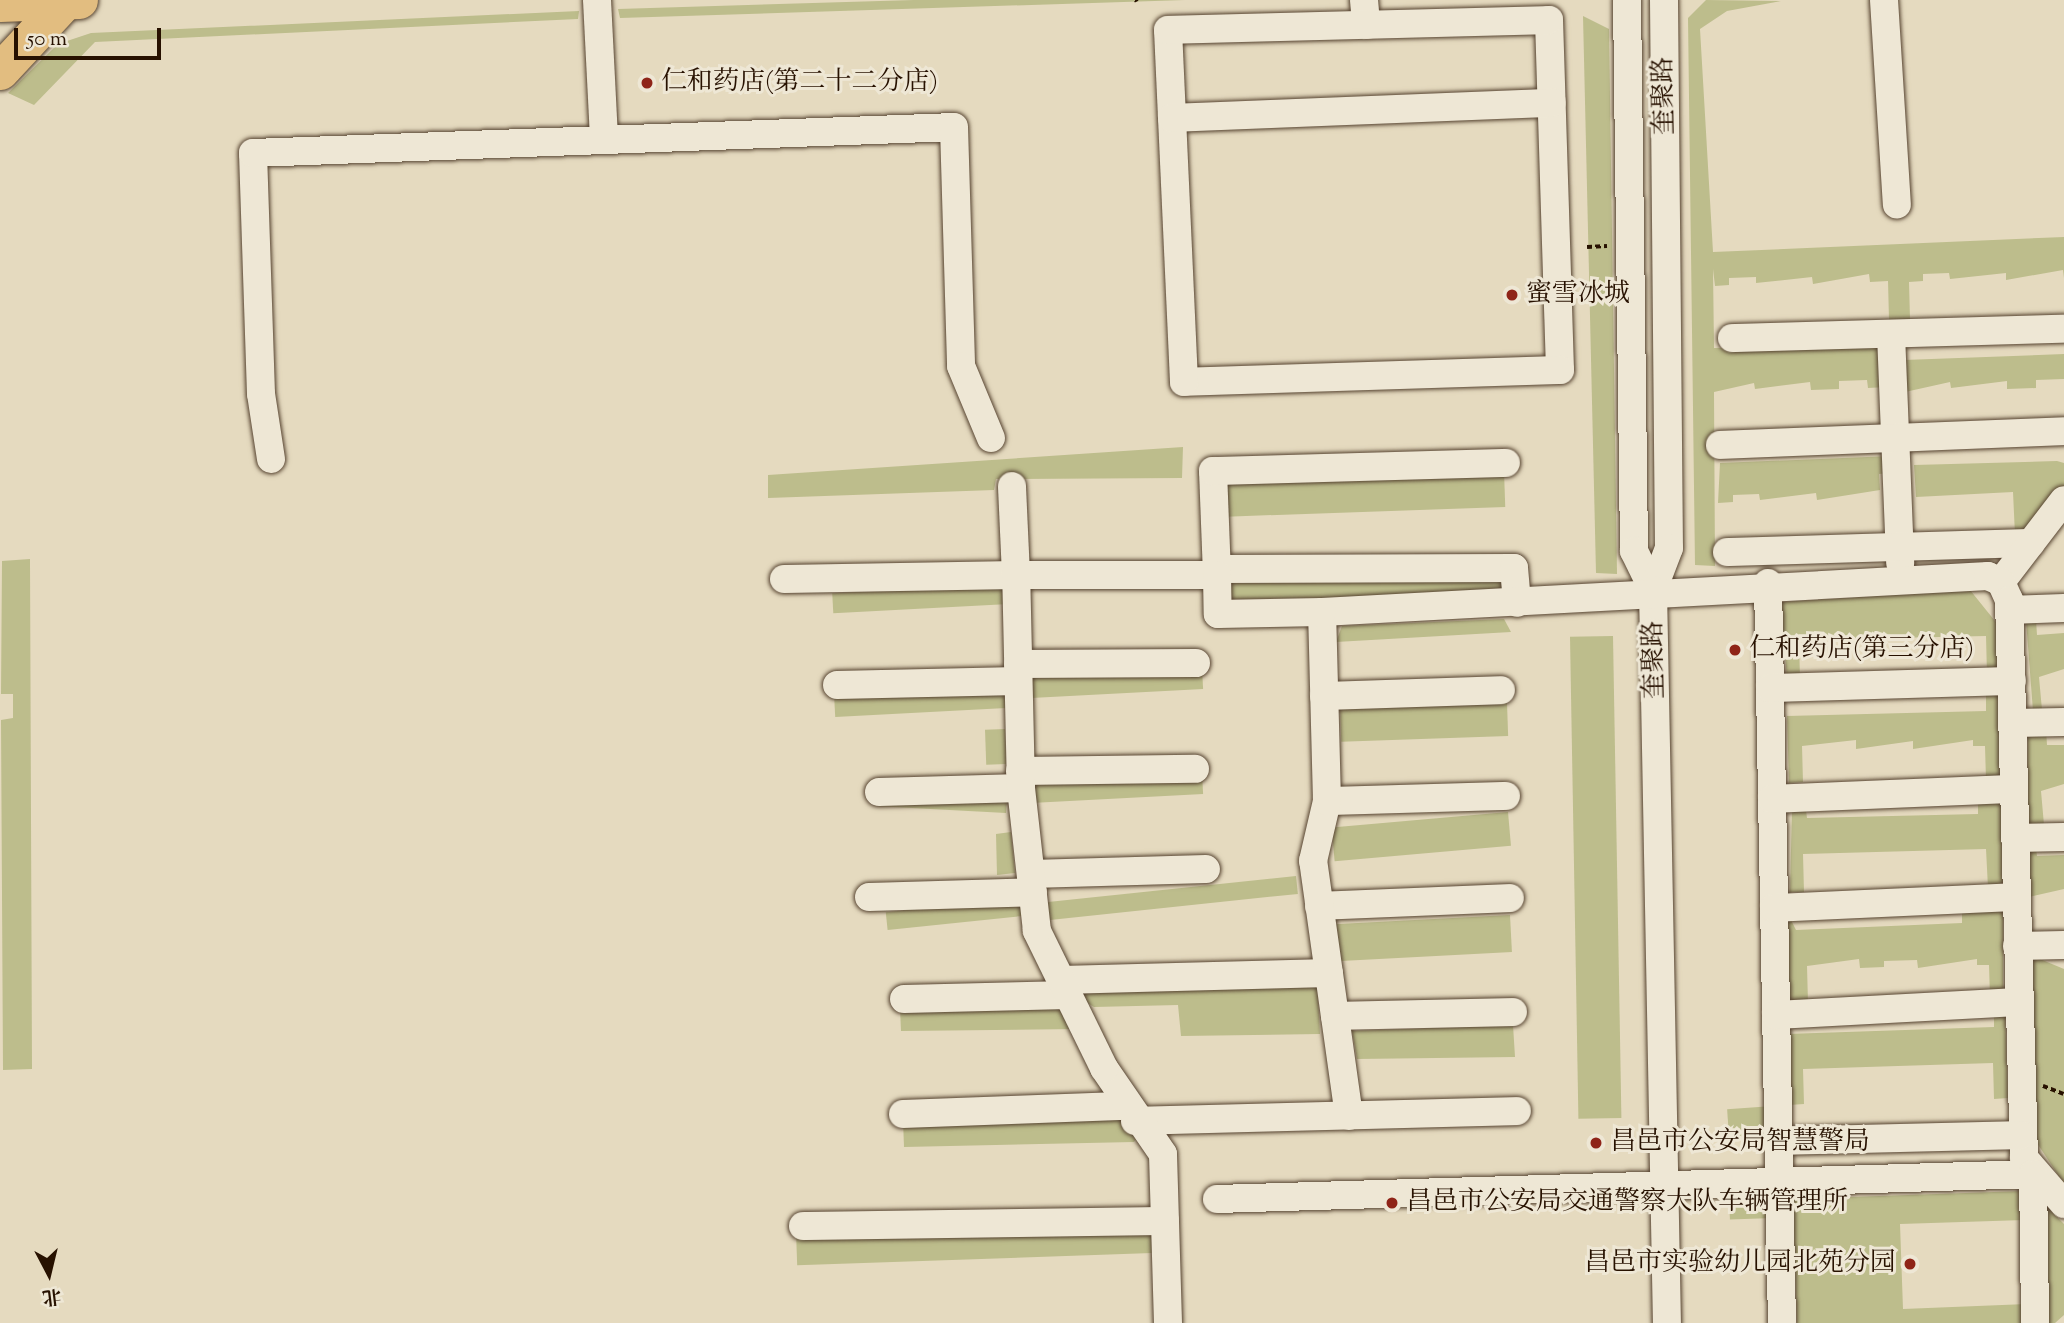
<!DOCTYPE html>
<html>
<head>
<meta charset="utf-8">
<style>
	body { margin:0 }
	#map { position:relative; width:2064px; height:1323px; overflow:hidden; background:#e5dabf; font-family:"Sorts Mill Goudy","Noto Serif SC",serif }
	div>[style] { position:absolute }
	.green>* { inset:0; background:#bdbd8c; transform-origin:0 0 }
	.path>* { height:3.5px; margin-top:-1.75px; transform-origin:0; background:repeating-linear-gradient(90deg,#271100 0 5px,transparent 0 8.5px) }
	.roads { filter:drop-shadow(0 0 2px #564330) drop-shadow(0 0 2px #564330) }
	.minor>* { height:28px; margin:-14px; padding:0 14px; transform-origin:14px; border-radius:14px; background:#eee7d5 }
	.major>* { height:37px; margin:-18.5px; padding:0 18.5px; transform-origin:18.5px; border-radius:18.5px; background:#e2bd80 }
	.dots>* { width:19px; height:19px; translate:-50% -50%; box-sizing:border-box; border:4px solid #eee7d5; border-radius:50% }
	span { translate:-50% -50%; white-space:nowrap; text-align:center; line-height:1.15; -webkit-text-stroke:6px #eee7d5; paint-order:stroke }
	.poi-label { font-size:26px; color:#271100 }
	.left { translate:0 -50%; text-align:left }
	.right { translate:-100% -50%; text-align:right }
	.street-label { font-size:26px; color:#271100 }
	.north { position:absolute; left:14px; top:1239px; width:70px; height:70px; -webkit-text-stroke:5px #eee7d5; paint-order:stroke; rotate:173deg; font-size:19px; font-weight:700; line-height:28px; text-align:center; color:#271100 }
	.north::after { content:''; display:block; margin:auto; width:24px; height:32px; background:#271100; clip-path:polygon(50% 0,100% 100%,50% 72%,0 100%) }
	.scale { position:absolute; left:14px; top:28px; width:147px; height:32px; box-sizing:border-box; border:4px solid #271100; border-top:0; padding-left:9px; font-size:21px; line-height:24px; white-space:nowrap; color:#271100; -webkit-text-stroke:5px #eee7d5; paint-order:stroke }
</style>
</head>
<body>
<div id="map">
	<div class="green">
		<i style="clip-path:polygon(914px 0,1185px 0,620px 18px,618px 9px)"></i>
		<i style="clip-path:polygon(1706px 0,1781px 1px,1727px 11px,1700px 29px,1713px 252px,2064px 237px,2064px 278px,2063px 270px,2006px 280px,2006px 273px,1950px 279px,1949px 273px,1923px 274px,1923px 281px,1909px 282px,1910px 319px,1889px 320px,1888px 281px,1870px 282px,1869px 274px,1813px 284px,1812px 277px,1756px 283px,1756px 277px,1729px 278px,1729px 285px,1715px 286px,1713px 269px,1714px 348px,1884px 345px,1886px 387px,1868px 388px,1867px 380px,1839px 381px,1839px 389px,1811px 390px,1810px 382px,1755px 389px,1754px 383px,1714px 392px,1715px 566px,1695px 565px,1688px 18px)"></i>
		<i style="clip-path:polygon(579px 11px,578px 19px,95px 42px,34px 105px,8px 93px,58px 44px,91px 33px)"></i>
		<i style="clip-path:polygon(1583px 16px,1609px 29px,1617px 574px,1596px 573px)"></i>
		<i style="clip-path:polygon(2064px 354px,2064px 379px,2036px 380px,2036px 388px,2007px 389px,2007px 381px,1951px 388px,1950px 382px,1905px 392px,1904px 360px)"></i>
		<i style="clip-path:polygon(1183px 447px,1182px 478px,996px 479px,994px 490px,768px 498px,768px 475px)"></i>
		<i style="clip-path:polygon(1892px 456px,1894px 473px,1879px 474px,1880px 490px,1817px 500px,1816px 493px,1760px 500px,1759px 494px,1733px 495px,1733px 502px,1718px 503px,1720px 463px)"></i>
		<i style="clip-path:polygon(2057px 461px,2064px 463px,2064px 489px,2031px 532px,2015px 535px,2013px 492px,1916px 497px,1914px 465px)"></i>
		<i style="left:1504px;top:471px;width:36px;height:279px;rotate:88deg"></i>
		<i style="clip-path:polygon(30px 559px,32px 1069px,3px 1070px,1px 720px,13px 718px,13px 694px,1px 694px,2px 561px)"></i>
		<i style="clip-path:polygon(1227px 576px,1504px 578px,1506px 597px,1232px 599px)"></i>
		<i style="left:1008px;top:584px;width:20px;height:176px;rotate:87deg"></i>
		<i style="clip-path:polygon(1970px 590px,2003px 631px,2003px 675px,1987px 675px,1986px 636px,1799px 640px,1800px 679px,1787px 679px,1781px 602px)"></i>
		<i style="clip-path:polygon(1504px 619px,1511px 632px,1336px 642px,1342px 626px)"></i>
		<i style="clip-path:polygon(2026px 620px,2036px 620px,2037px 635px,2064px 633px,2064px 669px,2039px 677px,2042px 710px,2033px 711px)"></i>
		<i style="left:1613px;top:636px;width:482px;height:43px;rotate:89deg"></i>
		<i style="left:1202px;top:668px;width:21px;height:172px;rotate:87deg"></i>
		<i style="left:1005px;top:689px;width:19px;height:171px;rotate:87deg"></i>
		<i style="clip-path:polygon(2002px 693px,2004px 779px,1986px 780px,1985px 746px,1973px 746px,1973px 740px,1913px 749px,1913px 741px,1856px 749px,1856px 740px,1802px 746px,1803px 782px,1789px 783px,1787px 716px,1986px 711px,1986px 694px)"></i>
		<i style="left:1507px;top:703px;width:33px;height:167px;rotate:88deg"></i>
		<i style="left:1005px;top:729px;width:35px;height:20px;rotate:88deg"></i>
		<i style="clip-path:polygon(2028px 730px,2046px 730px,2047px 745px,2064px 745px,2064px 784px,2041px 791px,2044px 825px,2027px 825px)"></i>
		<i style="left:1202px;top:773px;width:21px;height:172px;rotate:87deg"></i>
		<i style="left:1007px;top:794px;width:19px;height:132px;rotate:93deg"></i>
		<i style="clip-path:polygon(2003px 798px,2005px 887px,1988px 888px,1986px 849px,1803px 854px,1804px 892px,1790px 892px,1792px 809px,1805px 803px,1807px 818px,1978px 814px,1978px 799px)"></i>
		<i style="left:1508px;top:812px;width:34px;height:177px;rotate:85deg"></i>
		<i style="clip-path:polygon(1011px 832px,1015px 873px,997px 875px,996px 834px)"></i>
		<i style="clip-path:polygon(2035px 843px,2037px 856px,2064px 855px,2064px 889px,2029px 897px,2027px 844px)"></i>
		<i style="left:1296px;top:876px;width:18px;height:254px;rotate:84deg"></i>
		<i style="left:1021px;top:898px;width:18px;height:136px;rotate:84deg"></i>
		<i style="clip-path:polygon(2003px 909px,2003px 998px,1990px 998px,1989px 965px,1977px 965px,1977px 959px,1918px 968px,1917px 960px,1884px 961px,1884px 967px,1860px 968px,1859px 959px,1807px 966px,1808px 1003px,1785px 1003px,1780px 937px,1790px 918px,1796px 930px,1962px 923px,1962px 911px)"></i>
		<i style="left:1510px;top:915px;width:37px;height:176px;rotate:87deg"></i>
		<i style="clip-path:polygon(2030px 955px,2064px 969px,2064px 1184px,2035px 1140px)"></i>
		<i style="clip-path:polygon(1317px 978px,1320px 1034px,1181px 1036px,1178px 1005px,1094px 1007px,1076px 996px,1073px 985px)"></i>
		<i style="clip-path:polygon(1055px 1005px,1078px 1029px,901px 1031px,900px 1008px)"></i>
		<i style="clip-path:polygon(1994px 1012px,2005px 1012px,2008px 1098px,1994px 1099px,1993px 1063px,1803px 1069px,1804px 1104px,1789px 1105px,1787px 1034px,1994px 1027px)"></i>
		<i style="clip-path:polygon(1513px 1025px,1515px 1057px,1357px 1059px,1352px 1031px)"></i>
		<i style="left:1773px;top:1106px;width:31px;height:46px;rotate:86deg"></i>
		<i style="clip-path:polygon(1124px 1114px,1138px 1136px,1134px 1142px,904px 1147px,903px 1120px)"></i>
		<i style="clip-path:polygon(2023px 1191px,2024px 1220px,1900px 1224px,1903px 1309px,2027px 1304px,2028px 1323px,1797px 1323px,1793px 1199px)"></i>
		<i style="left:1773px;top:1193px;width:25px;height:44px;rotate:88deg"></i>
		<i style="clip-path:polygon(2047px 1207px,2064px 1224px,2064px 1315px,2055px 1323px,2045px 1323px)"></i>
		<i style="left:1151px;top:1225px;width:28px;height:355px;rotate:88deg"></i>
	</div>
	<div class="path">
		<i style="left:1136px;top:0;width:2px;rotate:63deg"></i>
		<i style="left:1587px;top:247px;width:20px;rotate:-3deg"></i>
		<i style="left:2043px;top:1086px;width:22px;rotate:21deg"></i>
	</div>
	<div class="roads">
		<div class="minor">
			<i style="left:597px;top:0;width:140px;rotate:87.1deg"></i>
			<i style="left:1364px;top:0;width:25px;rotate:85deg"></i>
			<i style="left:1627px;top:0;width:551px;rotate:89.27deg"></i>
			<i style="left:1634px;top:551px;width:43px;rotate:64deg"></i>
			<i style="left:1664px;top:0;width:548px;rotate:89.48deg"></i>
			<i style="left:1669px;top:548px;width:45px;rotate:110.9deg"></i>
			<i style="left:1653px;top:590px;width:733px;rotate:88.91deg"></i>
			<i style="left:1884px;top:0;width:205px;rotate:86.4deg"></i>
			<i style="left:1549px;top:20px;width:350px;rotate:88.2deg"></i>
			<i style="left:1560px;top:370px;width:376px;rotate:178.2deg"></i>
			<i style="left:1184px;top:382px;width:352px;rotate:-92.6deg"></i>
			<i style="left:1168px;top:30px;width:381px;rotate:-1.5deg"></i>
			<i style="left:1172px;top:118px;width:380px;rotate:-2.3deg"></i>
			<i style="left:1891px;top:334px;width:229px;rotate:87.7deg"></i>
			<i style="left:1732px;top:338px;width:332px;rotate:-1.6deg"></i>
			<i style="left:1720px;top:445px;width:344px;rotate:-2.3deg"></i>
			<i style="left:271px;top:459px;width:66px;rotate:-98.7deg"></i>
			<i style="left:261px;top:394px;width:241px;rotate:-91.9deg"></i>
			<i style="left:253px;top:153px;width:701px;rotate:-2.12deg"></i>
			<i style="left:954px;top:127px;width:239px;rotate:88.3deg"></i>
			<i style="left:961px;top:366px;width:78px;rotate:67.4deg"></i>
			<i style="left:1727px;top:552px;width:304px;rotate:-1.7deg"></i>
			<i style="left:1217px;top:569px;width:297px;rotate:-0.2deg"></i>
			<i style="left:1514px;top:568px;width:35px;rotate:85deg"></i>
			<i style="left:1217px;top:575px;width:104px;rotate:-92.2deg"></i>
			<i style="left:1213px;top:471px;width:293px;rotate:-1.6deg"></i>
			<i style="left:784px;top:579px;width:232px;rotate:-1deg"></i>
			<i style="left:1016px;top:575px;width:89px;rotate:-92.6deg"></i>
			<i style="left:2001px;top:582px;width:103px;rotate:-52.5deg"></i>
			<i style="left:1768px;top:583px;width:740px;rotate:88.92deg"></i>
			<i style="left:2009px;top:610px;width:55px;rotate:-2.1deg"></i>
			<i style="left:1018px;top:664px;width:178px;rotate:-0.3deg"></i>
			<i style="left:837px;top:685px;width:181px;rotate:-1.3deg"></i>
			<i style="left:1770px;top:688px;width:242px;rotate:-1.7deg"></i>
			<i style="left:1324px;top:696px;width:177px;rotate:-1.9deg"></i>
			<i style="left:2013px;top:723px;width:51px;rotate:-1.1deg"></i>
			<i style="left:1020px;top:771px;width:175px;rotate:-0.7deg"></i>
			<i style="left:879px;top:792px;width:142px;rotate:-1.6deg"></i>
			<i style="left:1772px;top:799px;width:242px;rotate:-2.4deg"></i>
			<i style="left:1327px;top:801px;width:179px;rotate:-1.6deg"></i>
			<i style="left:2015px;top:838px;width:49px;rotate:-1.2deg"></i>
			<i style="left:1031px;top:874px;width:175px;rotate:-1.6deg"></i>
			<i style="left:869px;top:897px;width:164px;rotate:-1.7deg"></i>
			<i style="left:1319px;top:906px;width:191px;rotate:-2.4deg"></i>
			<i style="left:1774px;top:908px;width:242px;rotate:-2.6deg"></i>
			<i style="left:2017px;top:946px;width:47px;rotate:-1.2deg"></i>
			<i style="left:1061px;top:980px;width:268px;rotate:-1.5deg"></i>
			<i style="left:904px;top:999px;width:164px;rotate:-1.4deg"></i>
			<i style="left:1776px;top:1015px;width:242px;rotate:-3.1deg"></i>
			<i style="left:1335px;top:1016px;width:178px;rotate:-1.3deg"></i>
			<i style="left:903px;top:1114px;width:223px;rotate:-2.1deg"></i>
			<i style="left:1349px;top:1116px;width:258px;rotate:-98deg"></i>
			<i style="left:1313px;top:861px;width:62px;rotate:-76.9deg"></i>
			<i style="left:1327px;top:801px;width:189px;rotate:-91.5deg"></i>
			<i style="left:1322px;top:612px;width:667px;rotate:-3.09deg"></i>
			<i style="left:1988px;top:576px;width:14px;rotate:25deg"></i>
			<i style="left:2001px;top:582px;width:20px;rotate:66deg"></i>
			<i style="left:2009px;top:600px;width:558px;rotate:88.46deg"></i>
			<i style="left:2024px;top:1158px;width:61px;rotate:49deg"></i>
			<i style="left:1135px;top:1121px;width:382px;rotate:-1.5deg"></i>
			<i style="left:1779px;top:1141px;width:242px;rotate:-1.4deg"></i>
			<i style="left:1217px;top:1199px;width:816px;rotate:-1.75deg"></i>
			<i style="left:2033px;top:1174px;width:149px;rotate:89.2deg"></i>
			<i style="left:803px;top:1226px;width:362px;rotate:-0.8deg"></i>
			<i style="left:1168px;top:1323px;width:169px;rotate:-91.7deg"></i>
			<i style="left:1163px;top:1154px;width:104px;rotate:-124.5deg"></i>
			<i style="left:1104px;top:1068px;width:153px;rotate:-116.1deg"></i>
			<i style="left:1037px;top:931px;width:144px;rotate:-96.4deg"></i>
			<i style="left:1021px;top:788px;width:213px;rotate:-91.3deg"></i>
			<i style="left:1016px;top:575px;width:201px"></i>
			<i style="left:1217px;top:575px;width:39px;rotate:89deg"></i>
			<i style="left:1218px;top:614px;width:104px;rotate:-1.1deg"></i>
		</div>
		<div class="major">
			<i style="left:0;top:3px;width:79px;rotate:-2.2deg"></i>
			<i style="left:0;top:71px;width:96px;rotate:-47.1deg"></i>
		</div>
	</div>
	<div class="dots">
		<i style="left:647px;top:83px;background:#8f2418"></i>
		<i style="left:1512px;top:295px;background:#8f2418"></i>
		<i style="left:1735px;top:650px;background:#8f2418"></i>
		<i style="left:1596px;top:1143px;background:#8f2418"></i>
		<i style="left:1392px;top:1203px;background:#8f2418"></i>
		<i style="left:1910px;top:1264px;background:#8f2418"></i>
	</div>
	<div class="poi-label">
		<span class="left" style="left:661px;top:83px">仁和药店(第二十二分店)</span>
		<span class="left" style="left:1526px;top:295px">蜜雪冰城</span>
		<span class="left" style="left:1749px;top:650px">仁和药店(第三分店)</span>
		<span class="left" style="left:1610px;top:1143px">昌邑市公安局智慧警局</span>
		<span class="left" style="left:1406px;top:1203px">昌邑市公安局交通警察大队车辆管理所</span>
		<span class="right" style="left:1896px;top:1264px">昌邑市实验幼儿园北苑分园</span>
	</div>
	<div class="street-label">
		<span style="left:1665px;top:96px;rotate:-91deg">奎聚路</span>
		<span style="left:1655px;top:660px;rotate:-91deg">奎聚路</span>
	</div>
	<div class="north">北</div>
	<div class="scale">50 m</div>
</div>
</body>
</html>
